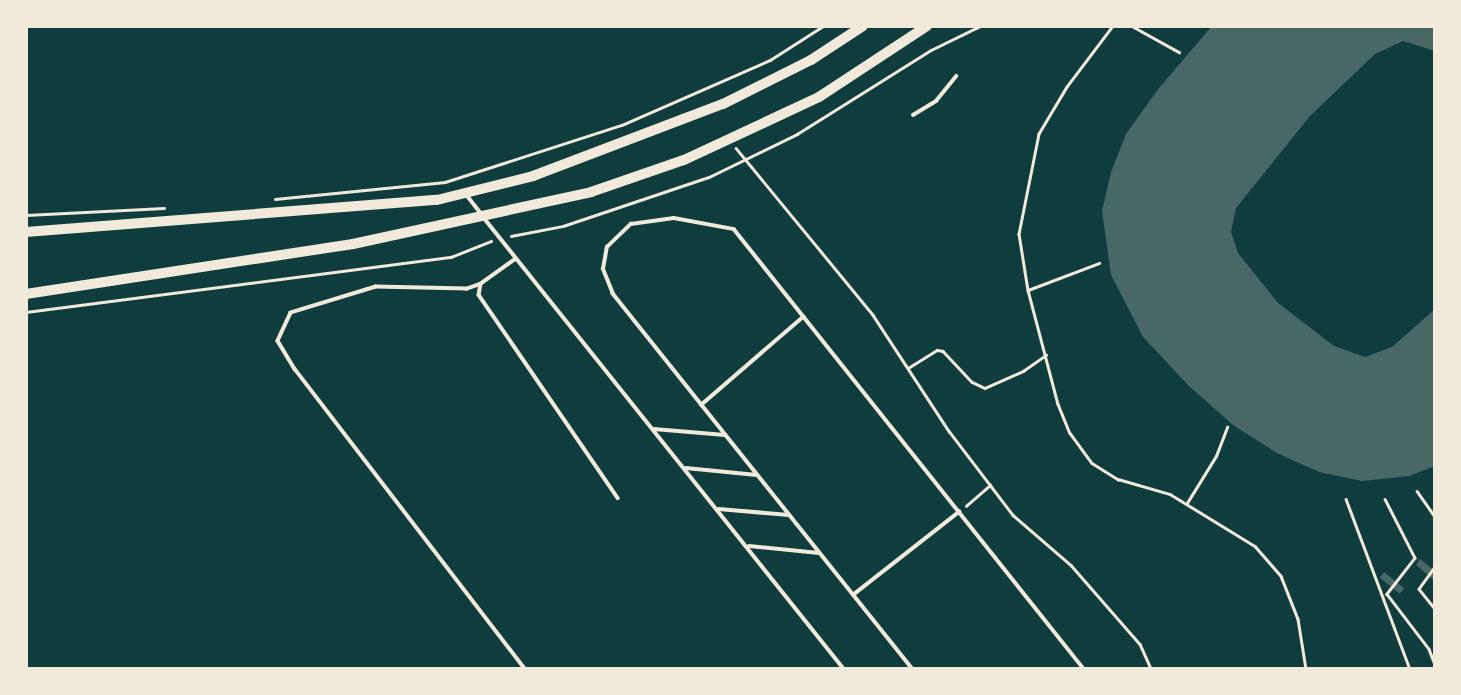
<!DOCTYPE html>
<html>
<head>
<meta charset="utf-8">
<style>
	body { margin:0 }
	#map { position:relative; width:1461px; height:695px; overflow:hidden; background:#0f3d3e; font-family:Rubik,sans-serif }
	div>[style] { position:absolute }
	.building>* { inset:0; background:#486865; transform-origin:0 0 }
	.path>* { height:2.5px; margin:-1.25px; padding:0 1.25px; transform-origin:1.25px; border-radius:1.25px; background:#f1e9da }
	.service>* { height:3.5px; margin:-1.75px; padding:0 1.75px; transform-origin:1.75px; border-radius:1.75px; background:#f1e9da }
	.primary>* { height:10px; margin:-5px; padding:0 5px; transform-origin:5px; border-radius:5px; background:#f1e9da }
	span { translate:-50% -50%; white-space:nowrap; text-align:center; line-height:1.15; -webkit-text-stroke:5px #f1e9da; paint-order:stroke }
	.frame { position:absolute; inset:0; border:28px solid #f1e9da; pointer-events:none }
</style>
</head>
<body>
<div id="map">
	<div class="building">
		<i style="clip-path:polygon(1212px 26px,1435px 26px,1435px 51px,1403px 41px,1375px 54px,1310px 116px,1236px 208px,1231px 232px,1238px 253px,1278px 303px,1334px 346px,1365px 357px,1392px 347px,1435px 309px,1435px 466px,1409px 476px,1362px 481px,1319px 472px,1277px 453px,1233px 425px,1189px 386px,1143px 337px,1111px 275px,1102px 211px,1111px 172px,1126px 134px,1159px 88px)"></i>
		<i style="clip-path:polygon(1420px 559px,1435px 571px,1435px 581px,1416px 565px)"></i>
		<i style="left:1384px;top:572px;width:26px;height:7px;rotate:39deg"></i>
	</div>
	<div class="path">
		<i style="left:1113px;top:26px;width:76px;rotate:127deg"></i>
		<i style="left:1067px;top:87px;width:55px;rotate:120.8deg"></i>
		<i style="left:1039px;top:134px;width:102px;rotate:101.3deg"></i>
		<i style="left:1019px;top:234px;width:57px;rotate:80.9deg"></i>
		<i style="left:1028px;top:290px;width:118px;rotate:75.3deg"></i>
		<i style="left:1058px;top:404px;width:31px;rotate:68deg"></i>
		<i style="left:1070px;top:433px;width:37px;rotate:54deg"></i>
		<i style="left:1092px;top:463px;width:31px;rotate:32deg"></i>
		<i style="left:1118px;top:479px;width:54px;rotate:16.1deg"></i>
		<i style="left:1170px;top:494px;width:100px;rotate:31.5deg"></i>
		<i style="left:1255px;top:546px;width:40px;rotate:49deg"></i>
		<i style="left:1281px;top:576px;width:46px;rotate:68.4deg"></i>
		<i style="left:1298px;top:619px;width:51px;rotate:80.9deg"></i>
		<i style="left:1132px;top:26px;width:54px;rotate:29deg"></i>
		<i style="left:736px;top:148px;width:216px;rotate:50.6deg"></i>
		<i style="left:873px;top:315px;width:139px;rotate:56.8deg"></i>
		<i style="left:949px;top:431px;width:106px;rotate:52.7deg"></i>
		<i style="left:1013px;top:515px;width:77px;rotate:40.8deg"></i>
		<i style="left:1071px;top:565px;width:105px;rotate:48.9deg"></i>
		<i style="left:1140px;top:644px;width:27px;rotate:66deg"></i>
		<i style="left:275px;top:199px;width:171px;rotate:-5.7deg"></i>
		<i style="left:445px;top:182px;width:186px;rotate:-17.9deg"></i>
		<i style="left:622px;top:125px;width:162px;rotate:-23.7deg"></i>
		<i style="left:770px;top:60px;width:63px;rotate:-32.7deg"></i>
		<i style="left:26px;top:215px;width:138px;rotate:-2.9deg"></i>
		<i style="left:511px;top:236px;width:53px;rotate:-10.9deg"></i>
		<i style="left:563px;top:226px;width:154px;rotate:-18.6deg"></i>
		<i style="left:709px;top:177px;width:98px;rotate:-26deg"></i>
		<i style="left:797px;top:134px;width:158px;rotate:-32.1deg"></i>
		<i style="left:931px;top:50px;width:55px;rotate:-26.1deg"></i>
		<i style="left:1028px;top:290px;width:76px;rotate:-20.8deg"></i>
		<i style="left:26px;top:312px;width:429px;rotate:-7.4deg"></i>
		<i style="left:451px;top:257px;width:43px;rotate:-21.8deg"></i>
		<i style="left:908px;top:368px;width:34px;rotate:-32deg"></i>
		<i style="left:937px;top:350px;width:6px;rotate:9deg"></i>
		<i style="left:943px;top:351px;width:42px;rotate:46.9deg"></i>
		<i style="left:972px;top:382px;width:14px;rotate:25deg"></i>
		<i style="left:985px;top:388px;width:42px;rotate:-24.1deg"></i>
		<i style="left:1023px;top:371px;width:28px;rotate:-35deg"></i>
		<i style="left:1417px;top:491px;width:32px;rotate:55deg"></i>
		<i style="left:1346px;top:499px;width:182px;rotate:69.4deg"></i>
		<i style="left:1385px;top:499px;width:66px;rotate:63deg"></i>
		<i style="left:1415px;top:558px;width:46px;rotate:127.9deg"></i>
		<i style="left:1387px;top:594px;width:69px;rotate:52.6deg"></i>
		<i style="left:1429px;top:649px;width:17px;rotate:69deg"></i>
		<i style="left:1187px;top:503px;width:55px;rotate:-58.3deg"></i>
		<i style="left:1216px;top:456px;width:31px;rotate:-69deg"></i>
		<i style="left:966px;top:506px;width:32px;rotate:-41deg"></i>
		<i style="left:1435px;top:567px;width:27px;rotate:126deg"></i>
		<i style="left:1419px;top:589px;width:26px;rotate:51deg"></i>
	</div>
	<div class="service">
		<i style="left:913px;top:115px;width:27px;rotate:-31deg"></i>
		<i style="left:936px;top:101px;width:32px;rotate:-51deg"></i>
		<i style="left:466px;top:194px;width:24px;rotate:52deg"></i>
		<i style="left:485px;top:219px;width:576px;rotate:51.42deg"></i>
		<i style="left:516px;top:259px;width:43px;rotate:144.5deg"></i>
		<i style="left:481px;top:284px;width:11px;rotate:100deg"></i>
		<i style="left:479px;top:295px;width:246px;rotate:55.6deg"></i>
		<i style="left:481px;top:284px;width:15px;rotate:160deg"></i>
		<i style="left:467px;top:289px;width:91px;rotate:-178.7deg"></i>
		<i style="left:376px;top:287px;width:89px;rotate:163deg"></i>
		<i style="left:291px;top:313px;width:31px;rotate:115deg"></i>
		<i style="left:278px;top:341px;width:33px;rotate:59deg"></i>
		<i style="left:295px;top:369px;width:378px;rotate:52.5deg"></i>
		<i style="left:701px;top:405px;width:135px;rotate:-40.8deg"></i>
		<i style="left:654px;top:429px;width:71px;rotate:4.8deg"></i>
		<i style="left:686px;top:468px;width:71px;rotate:5.6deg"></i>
		<i style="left:719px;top:509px;width:70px;rotate:4.9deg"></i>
		<i style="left:749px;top:546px;width:70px;rotate:5.7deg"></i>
		<i style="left:853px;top:595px;width:135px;rotate:-38.1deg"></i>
		<i style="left:912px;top:669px;width:480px;rotate:-128.6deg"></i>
		<i style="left:613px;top:294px;width:27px;rotate:-112deg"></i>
		<i style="left:603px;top:269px;width:22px;rotate:-80deg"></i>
		<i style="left:607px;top:247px;width:33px;rotate:-44deg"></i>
		<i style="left:631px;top:224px;width:43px;rotate:-7.9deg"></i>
		<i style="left:674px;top:218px;width:61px;rotate:10.4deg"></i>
		<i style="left:734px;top:229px;width:562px;rotate:51.5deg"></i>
	</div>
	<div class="primary">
		<i style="left:26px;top:232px;width:412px;rotate:-4.5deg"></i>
		<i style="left:437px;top:200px;width:99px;rotate:-14deg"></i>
		<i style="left:533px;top:176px;width:203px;rotate:-20.8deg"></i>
		<i style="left:723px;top:104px;width:98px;rotate:-26.6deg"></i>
		<i style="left:811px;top:60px;width:62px;rotate:-33.2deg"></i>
		<i style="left:26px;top:294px;width:331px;rotate:-8.7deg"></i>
		<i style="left:353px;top:244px;width:244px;rotate:-12.3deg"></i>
		<i style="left:591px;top:192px;width:98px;rotate:-19deg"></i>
		<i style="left:684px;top:160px;width:149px;rotate:-25deg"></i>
		<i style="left:819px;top:97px;width:129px;rotate:-33.3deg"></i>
	</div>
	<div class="frame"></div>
</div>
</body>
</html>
